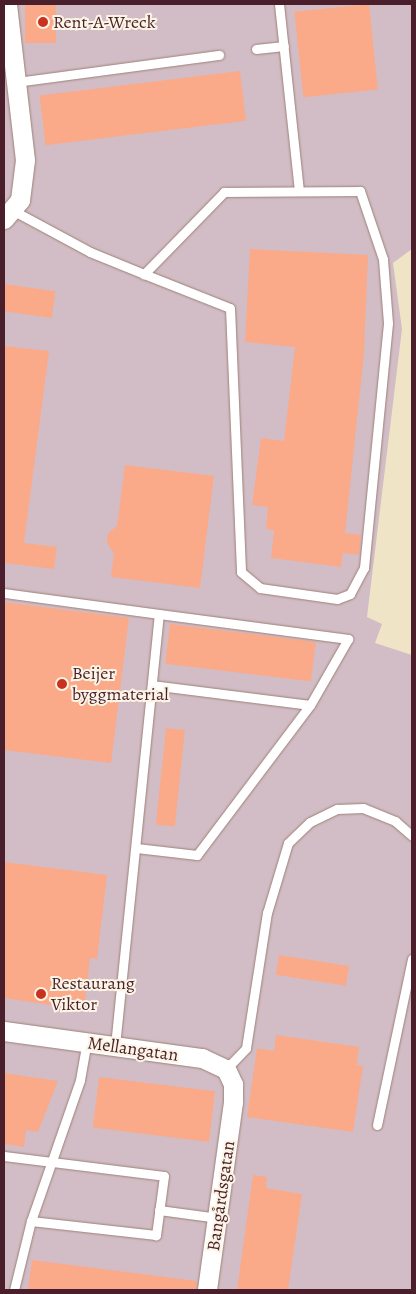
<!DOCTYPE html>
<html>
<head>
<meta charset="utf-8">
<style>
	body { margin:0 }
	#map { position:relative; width:416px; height:1294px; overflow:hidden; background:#f0e4c6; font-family:Alegreya,serif }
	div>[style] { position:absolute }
	.industrial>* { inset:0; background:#d2bdc6 }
	.building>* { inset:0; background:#faaa89; transform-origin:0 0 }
	.roads { filter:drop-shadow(0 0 1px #9d8278) drop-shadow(0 0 1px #9d8278) }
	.lane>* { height:9px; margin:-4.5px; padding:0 4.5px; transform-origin:4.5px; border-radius:4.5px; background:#fff }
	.street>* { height:19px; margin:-9.5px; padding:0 9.5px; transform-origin:9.5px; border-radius:9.5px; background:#fff }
	.dots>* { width:14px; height:14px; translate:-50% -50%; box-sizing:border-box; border:2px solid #fcf5e5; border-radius:50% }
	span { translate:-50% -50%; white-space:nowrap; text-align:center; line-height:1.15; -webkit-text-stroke:4px #fcf5e5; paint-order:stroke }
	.poi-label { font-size:18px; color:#4a1f2b }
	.left { translate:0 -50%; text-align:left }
	.street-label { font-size:18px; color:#4a1f2b }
	.frame { position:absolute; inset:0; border:5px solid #4a1f2b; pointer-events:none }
</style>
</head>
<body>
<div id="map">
	<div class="industrial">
		<i style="clip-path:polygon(4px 4px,412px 4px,412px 249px,393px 263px,402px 329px,367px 617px,382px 624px,375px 643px,412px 655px,412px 1290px,4px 1290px)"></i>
	</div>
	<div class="building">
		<i style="left:25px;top:4px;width:31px;height:39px"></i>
		<i style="left:369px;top:4px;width:86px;height:75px;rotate:84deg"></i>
		<i style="left:240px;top:71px;width:50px;height:202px;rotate:83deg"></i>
		<i style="clip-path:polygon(250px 249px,368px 255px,364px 354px,345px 533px,361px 535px,359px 555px,343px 553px,341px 567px,271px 558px,274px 530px,266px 529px,268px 507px,252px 505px,261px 438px,284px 441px,295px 347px,245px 342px)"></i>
		<i style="left:4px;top:284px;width:52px;height:27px;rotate:8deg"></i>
		<i style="clip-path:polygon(4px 346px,49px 351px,24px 543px,57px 547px,54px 569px,4px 563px)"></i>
		<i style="clip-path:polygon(125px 465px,214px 476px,200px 588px,111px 577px,114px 553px,107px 543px,108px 533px,117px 526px)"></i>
		<i style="clip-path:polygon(4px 602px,129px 618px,111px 763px,4px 750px)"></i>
		<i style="left:170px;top:624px;width:147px;height:40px;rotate:7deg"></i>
		<i style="left:166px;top:728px;width:19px;height:97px;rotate:6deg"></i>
		<i style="clip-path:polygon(4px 862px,107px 875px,97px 959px,90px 958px,84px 1010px,4px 998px)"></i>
		<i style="left:279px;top:955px;width:71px;height:20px;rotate:9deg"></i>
		<i style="clip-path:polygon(276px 1035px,359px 1047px,357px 1065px,363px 1066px,353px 1132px,247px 1117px,257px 1048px,274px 1051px)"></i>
		<i style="clip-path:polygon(4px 1073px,58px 1081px,38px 1132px,26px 1130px,24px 1147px,4px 1144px)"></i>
		<i style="left:99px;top:1077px;width:117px;height:51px;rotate:7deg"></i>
		<i style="clip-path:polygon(253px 1175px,267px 1177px,266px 1188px,302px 1194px,288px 1290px,237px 1290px)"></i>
		<i style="clip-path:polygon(32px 1260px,197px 1281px,196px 1290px,28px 1290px)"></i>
	</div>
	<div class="roads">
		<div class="lane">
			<i style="left:279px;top:4px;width:188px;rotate:83.9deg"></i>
			<i style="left:256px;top:49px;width:28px;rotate:-6deg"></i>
			<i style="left:16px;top:82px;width:205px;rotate:-7.6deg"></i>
			<i style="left:14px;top:211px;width:86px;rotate:28.3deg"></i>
			<i style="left:90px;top:252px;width:58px;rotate:22.2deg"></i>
			<i style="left:144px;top:274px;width:92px;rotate:21.6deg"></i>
			<i style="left:230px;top:308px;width:264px;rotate:87.6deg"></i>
			<i style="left:241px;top:572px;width:25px;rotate:40deg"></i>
			<i style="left:260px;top:588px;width:78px;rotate:8.1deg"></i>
			<i style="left:337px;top:599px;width:14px;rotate:-21deg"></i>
			<i style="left:350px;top:594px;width:30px;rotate:-62deg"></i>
			<i style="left:364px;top:568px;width:246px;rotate:-84.4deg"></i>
			<i style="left:388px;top:323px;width:64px;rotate:-94.5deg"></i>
			<i style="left:383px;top:259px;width:72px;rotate:-108.7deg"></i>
			<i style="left:360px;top:191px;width:136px;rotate:179.6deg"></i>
			<i style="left:224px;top:192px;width:115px;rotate:134.3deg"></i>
			<i style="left:4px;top:593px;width:156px;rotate:7.7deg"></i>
			<i style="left:152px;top:685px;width:159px;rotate:7.2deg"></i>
			<i style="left:115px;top:1046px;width:434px;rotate:-84.2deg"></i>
			<i style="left:159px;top:614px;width:191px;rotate:7.5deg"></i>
			<i style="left:348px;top:639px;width:76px;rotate:119.9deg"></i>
			<i style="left:310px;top:705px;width:188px;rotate:127deg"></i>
			<i style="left:197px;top:855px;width:61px;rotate:-173.5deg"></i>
			<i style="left:226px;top:1069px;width:29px;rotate:-46deg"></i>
			<i style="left:246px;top:1048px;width:137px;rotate:-81.2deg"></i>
			<i style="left:267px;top:913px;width:73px;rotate:-73.3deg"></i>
			<i style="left:288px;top:843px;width:30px;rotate:-44deg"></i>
			<i style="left:310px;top:822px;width:30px;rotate:-26deg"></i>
			<i style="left:337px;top:809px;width:26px;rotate:-2deg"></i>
			<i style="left:363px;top:808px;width:35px;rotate:22deg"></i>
			<i style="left:395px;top:821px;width:23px;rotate:41deg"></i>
			<i style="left:377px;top:1125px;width:170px;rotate:-78.1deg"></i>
			<i style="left:4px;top:1156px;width:161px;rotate:7.1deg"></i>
			<i style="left:164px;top:1176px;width:60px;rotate:97.7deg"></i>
			<i style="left:156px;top:1235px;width:126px;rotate:-173.6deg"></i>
			<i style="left:159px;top:1210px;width:60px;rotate:7.7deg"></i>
			<i style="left:14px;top:1290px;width:71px;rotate:-76.2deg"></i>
			<i style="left:31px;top:1221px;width:149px;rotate:-70.8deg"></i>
			<i style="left:80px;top:1080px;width:39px;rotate:-80deg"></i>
		</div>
		<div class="street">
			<i style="left:4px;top:219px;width:25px;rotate:-50deg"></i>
			<i style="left:20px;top:200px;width:40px;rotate:-82.9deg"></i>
			<i style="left:25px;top:160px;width:157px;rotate:-96.6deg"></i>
			<i style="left:4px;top:1031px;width:200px;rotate:7.8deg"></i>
			<i style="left:202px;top:1058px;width:26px;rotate:25deg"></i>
			<i style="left:226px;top:1069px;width:17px;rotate:65deg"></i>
			<i style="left:233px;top:1084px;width:18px;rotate:90deg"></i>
			<i style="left:233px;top:1102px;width:190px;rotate:97.9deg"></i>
		</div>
	</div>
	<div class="dots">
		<i style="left:43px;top:22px;background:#c8321e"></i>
		<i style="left:62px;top:684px;background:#c8321e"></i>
		<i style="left:41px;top:994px;background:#c8321e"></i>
	</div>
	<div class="poi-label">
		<span class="left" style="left:53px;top:22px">Rent-A-Wreck</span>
		<span class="left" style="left:72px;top:684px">Beijer<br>byggmaterial</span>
		<span class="left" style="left:51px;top:994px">Restaurang<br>Viktor</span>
	</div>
	<div class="street-label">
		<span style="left:133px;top:1049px;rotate:8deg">Mellangatan</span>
		<span style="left:221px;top:1196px;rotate:-82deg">Bangårdsgatan</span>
	</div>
	<div class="frame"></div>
</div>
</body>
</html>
